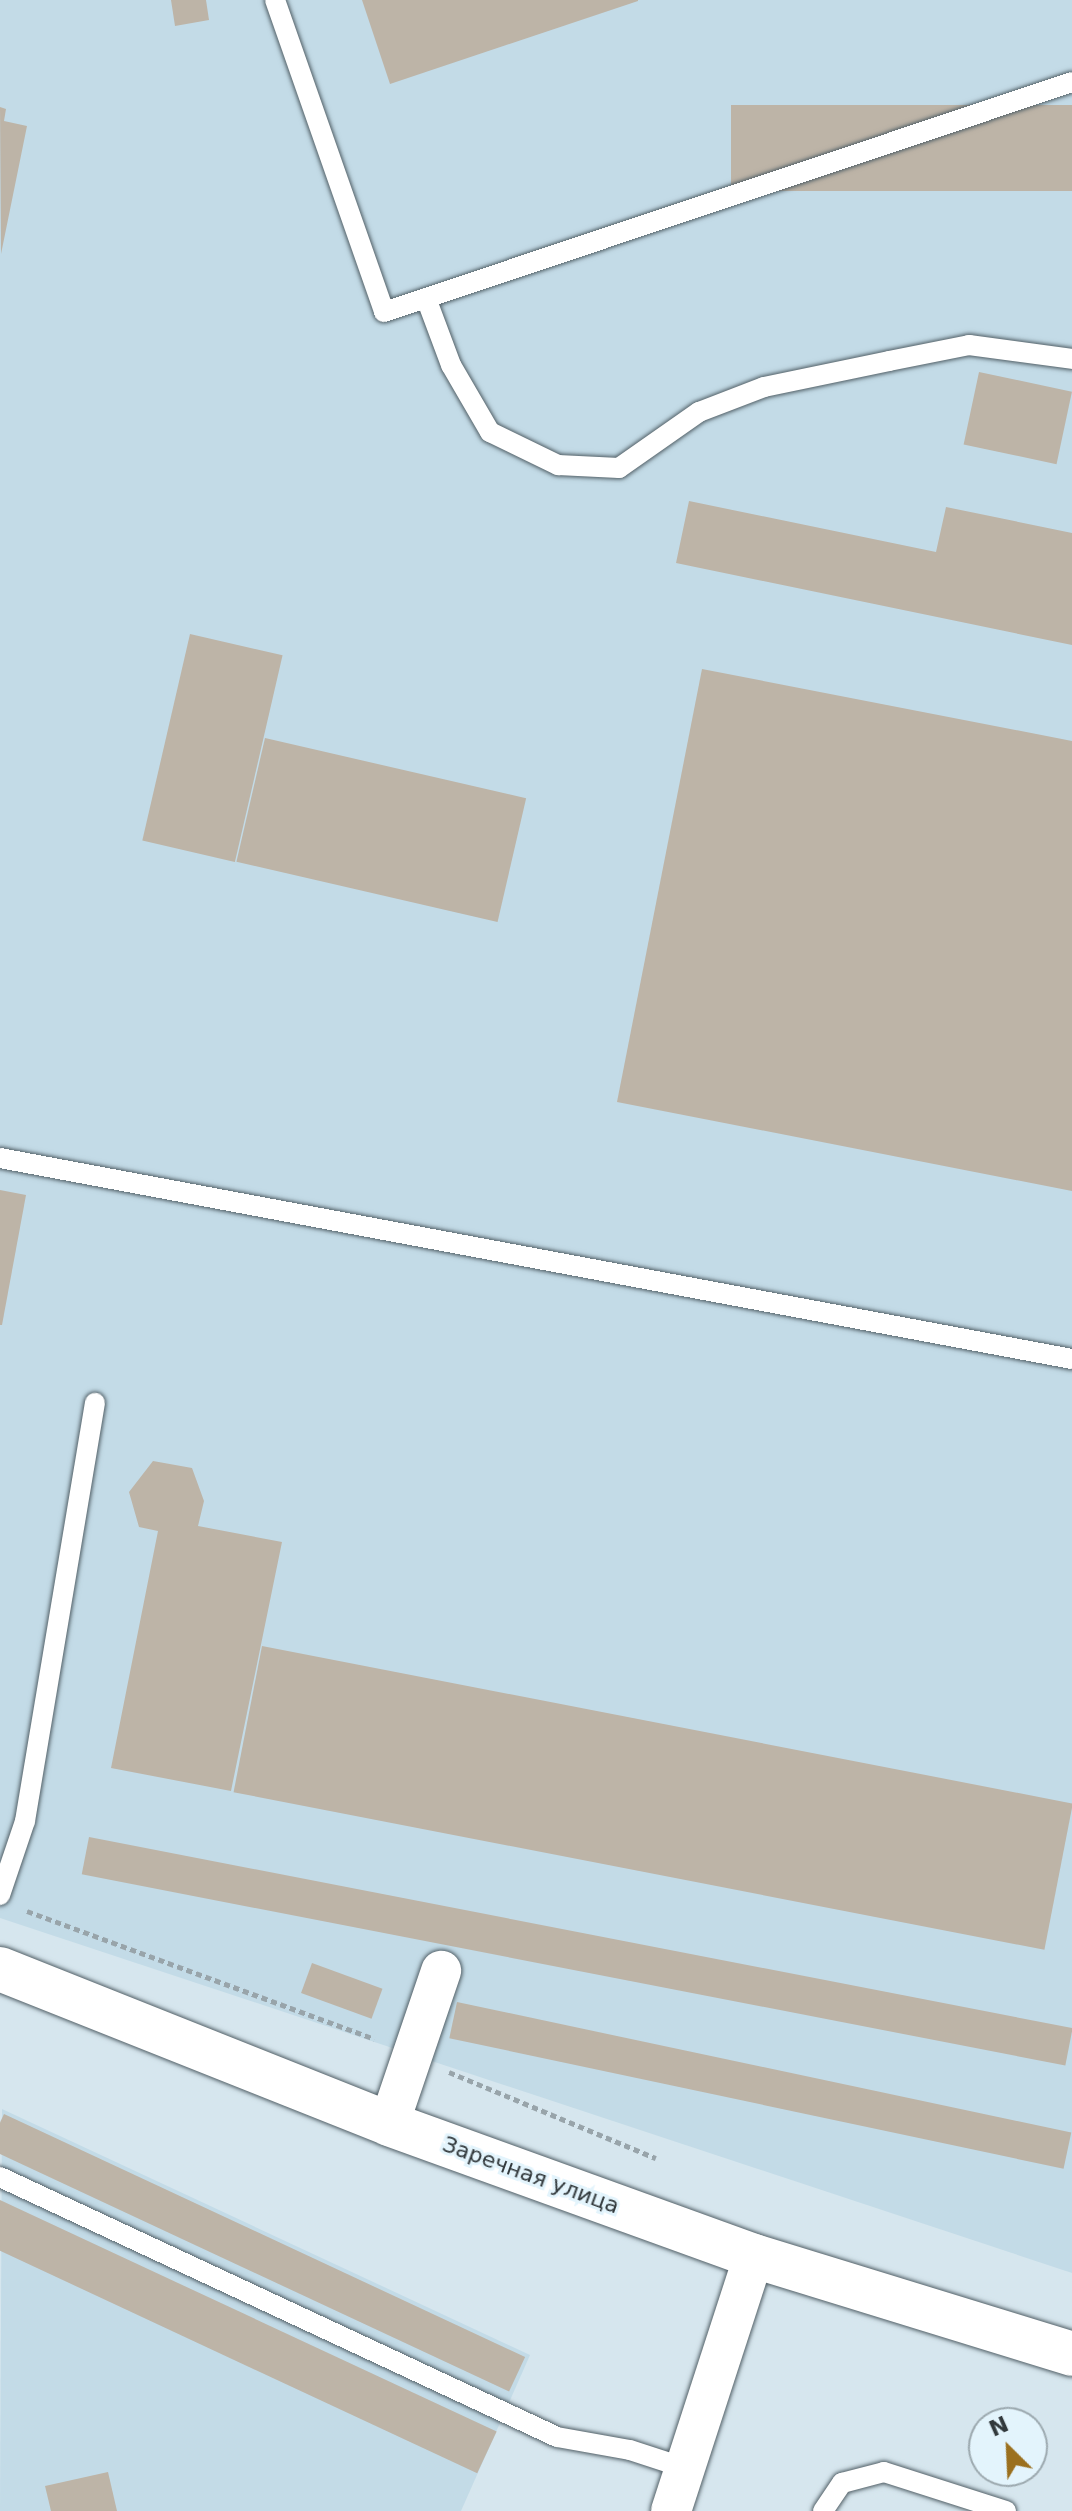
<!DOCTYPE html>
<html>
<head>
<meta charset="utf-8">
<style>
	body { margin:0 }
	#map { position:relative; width:1072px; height:2511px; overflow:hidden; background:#d6e6ee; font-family:"DejaVu Sans",sans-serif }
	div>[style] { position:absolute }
	.built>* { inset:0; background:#c3dbe7 }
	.building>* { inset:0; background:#bdb4a7; transform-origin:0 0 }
	.path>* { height:5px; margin-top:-2.5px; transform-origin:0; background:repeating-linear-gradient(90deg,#98a4aa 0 6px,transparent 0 10px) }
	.roads { filter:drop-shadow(0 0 2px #526067) drop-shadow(0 0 2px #526067) }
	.service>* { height:20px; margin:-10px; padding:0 10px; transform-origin:10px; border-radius:10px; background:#fff }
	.minor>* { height:40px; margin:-20px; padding:0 20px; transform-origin:20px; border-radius:20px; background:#fff }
	.tertiary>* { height:44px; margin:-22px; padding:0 22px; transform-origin:22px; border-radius:22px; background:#fff }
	span { translate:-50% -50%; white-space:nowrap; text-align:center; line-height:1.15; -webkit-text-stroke:6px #e3f4fc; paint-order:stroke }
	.street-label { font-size:22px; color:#32393c }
	.north { position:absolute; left:968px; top:2407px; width:80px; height:80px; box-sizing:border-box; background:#e3f4fc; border:2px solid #9ca9af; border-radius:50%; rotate:336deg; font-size:22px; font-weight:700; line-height:32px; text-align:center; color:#32393c }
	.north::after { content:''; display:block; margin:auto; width:28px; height:36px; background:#9b701e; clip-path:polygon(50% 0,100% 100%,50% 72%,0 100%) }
</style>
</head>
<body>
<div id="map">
	<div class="built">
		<i style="clip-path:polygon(0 0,1072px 0,1072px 2273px,0 1918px)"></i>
		<i style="clip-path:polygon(2px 2109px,530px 2355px,461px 2511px,0 2511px)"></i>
	</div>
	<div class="building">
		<i style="clip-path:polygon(171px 0,206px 0,209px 20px,175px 26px)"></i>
		<i style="clip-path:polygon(362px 0,638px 0,638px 1px,390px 84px)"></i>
		<i style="left:1072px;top:105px;width:86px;height:341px;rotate:90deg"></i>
		<i style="clip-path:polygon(0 107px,6px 109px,4px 121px,27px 126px,1px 254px)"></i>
		<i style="left:979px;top:372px;width:95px;height:74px;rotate:12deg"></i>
		<i style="clip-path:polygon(689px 501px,936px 552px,946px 507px,1072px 533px,1072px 645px,676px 563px)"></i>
		<i style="left:190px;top:634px;width:95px;height:212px;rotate:13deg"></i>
		<i style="clip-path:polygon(702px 669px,1072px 741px,1072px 1191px,617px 1102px)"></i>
		<i style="left:265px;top:738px;width:268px;height:127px;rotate:13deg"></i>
		<i style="clip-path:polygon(0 1190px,26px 1195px,2px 1325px,0 1325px)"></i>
		<i style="clip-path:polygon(153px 1461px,192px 1468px,204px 1501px,198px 1526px,282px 1542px,231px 1791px,111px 1768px,158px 1531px,139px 1527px,129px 1492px)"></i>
		<i style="left:262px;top:1646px;width:826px;height:149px;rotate:11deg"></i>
		<i style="left:89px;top:1837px;width:1002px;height:38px;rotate:11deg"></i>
		<i style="left:312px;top:1963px;width:75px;height:32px;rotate:20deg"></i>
		<i style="left:457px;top:2002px;width:628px;height:37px;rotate:12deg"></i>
		<i style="left:4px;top:2114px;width:575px;height:38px;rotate:25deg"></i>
		<i style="left:0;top:2200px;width:548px;height:46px;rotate:25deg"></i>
		<i style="clip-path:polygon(108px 2472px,117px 2511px,51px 2511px,45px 2486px)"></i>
	</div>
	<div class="path">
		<i style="left:27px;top:1911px;width:370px;rotate:20.2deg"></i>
		<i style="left:449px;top:2072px;width:224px;rotate:22.6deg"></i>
	</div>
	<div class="roads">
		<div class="service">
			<i style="left:275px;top:0;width:330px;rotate:70.7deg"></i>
			<i style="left:384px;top:312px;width:725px;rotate:-18.48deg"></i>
			<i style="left:426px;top:298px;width:72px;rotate:69.5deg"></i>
			<i style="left:451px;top:365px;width:78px;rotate:59.8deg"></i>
			<i style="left:490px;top:432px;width:76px;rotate:25.9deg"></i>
			<i style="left:558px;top:465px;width:61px;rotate:2.8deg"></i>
			<i style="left:619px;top:468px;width:98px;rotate:-35deg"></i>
			<i style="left:699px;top:412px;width:70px;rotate:-21deg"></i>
			<i style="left:764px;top:387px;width:128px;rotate:-11.7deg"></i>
			<i style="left:889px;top:361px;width:82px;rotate:-11.3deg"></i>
			<i style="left:969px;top:345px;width:104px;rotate:7.7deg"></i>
			<i style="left:0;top:1158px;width:1091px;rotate:10.62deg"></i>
			<i style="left:0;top:1895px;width:78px;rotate:-71.3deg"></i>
			<i style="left:25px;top:1821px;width:424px;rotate:-80.5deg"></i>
			<i style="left:0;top:2177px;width:615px;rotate:25.02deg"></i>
			<i style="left:557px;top:2437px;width:74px;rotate:10.1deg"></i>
			<i style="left:630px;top:2450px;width:58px;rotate:18.1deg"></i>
			<i style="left:823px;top:2511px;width:34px;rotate:-56deg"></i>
			<i style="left:842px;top:2483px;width:43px;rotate:-14.7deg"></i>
			<i style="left:884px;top:2472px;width:128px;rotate:17.7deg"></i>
		</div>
		<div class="minor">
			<i style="left:389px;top:2124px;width:162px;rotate:-71.2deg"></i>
			<i style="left:671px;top:2511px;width:268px;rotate:-72deg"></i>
		</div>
		<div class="tertiary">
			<i style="left:0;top:1969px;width:419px;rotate:21.7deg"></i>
			<i style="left:389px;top:2124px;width:388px;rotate:19.9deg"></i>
			<i style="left:754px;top:2256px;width:333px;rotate:17.1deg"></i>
		</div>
	</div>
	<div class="street-label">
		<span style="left:531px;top:2175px;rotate:20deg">Заречная улица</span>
	</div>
	<div class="north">N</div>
</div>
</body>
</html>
